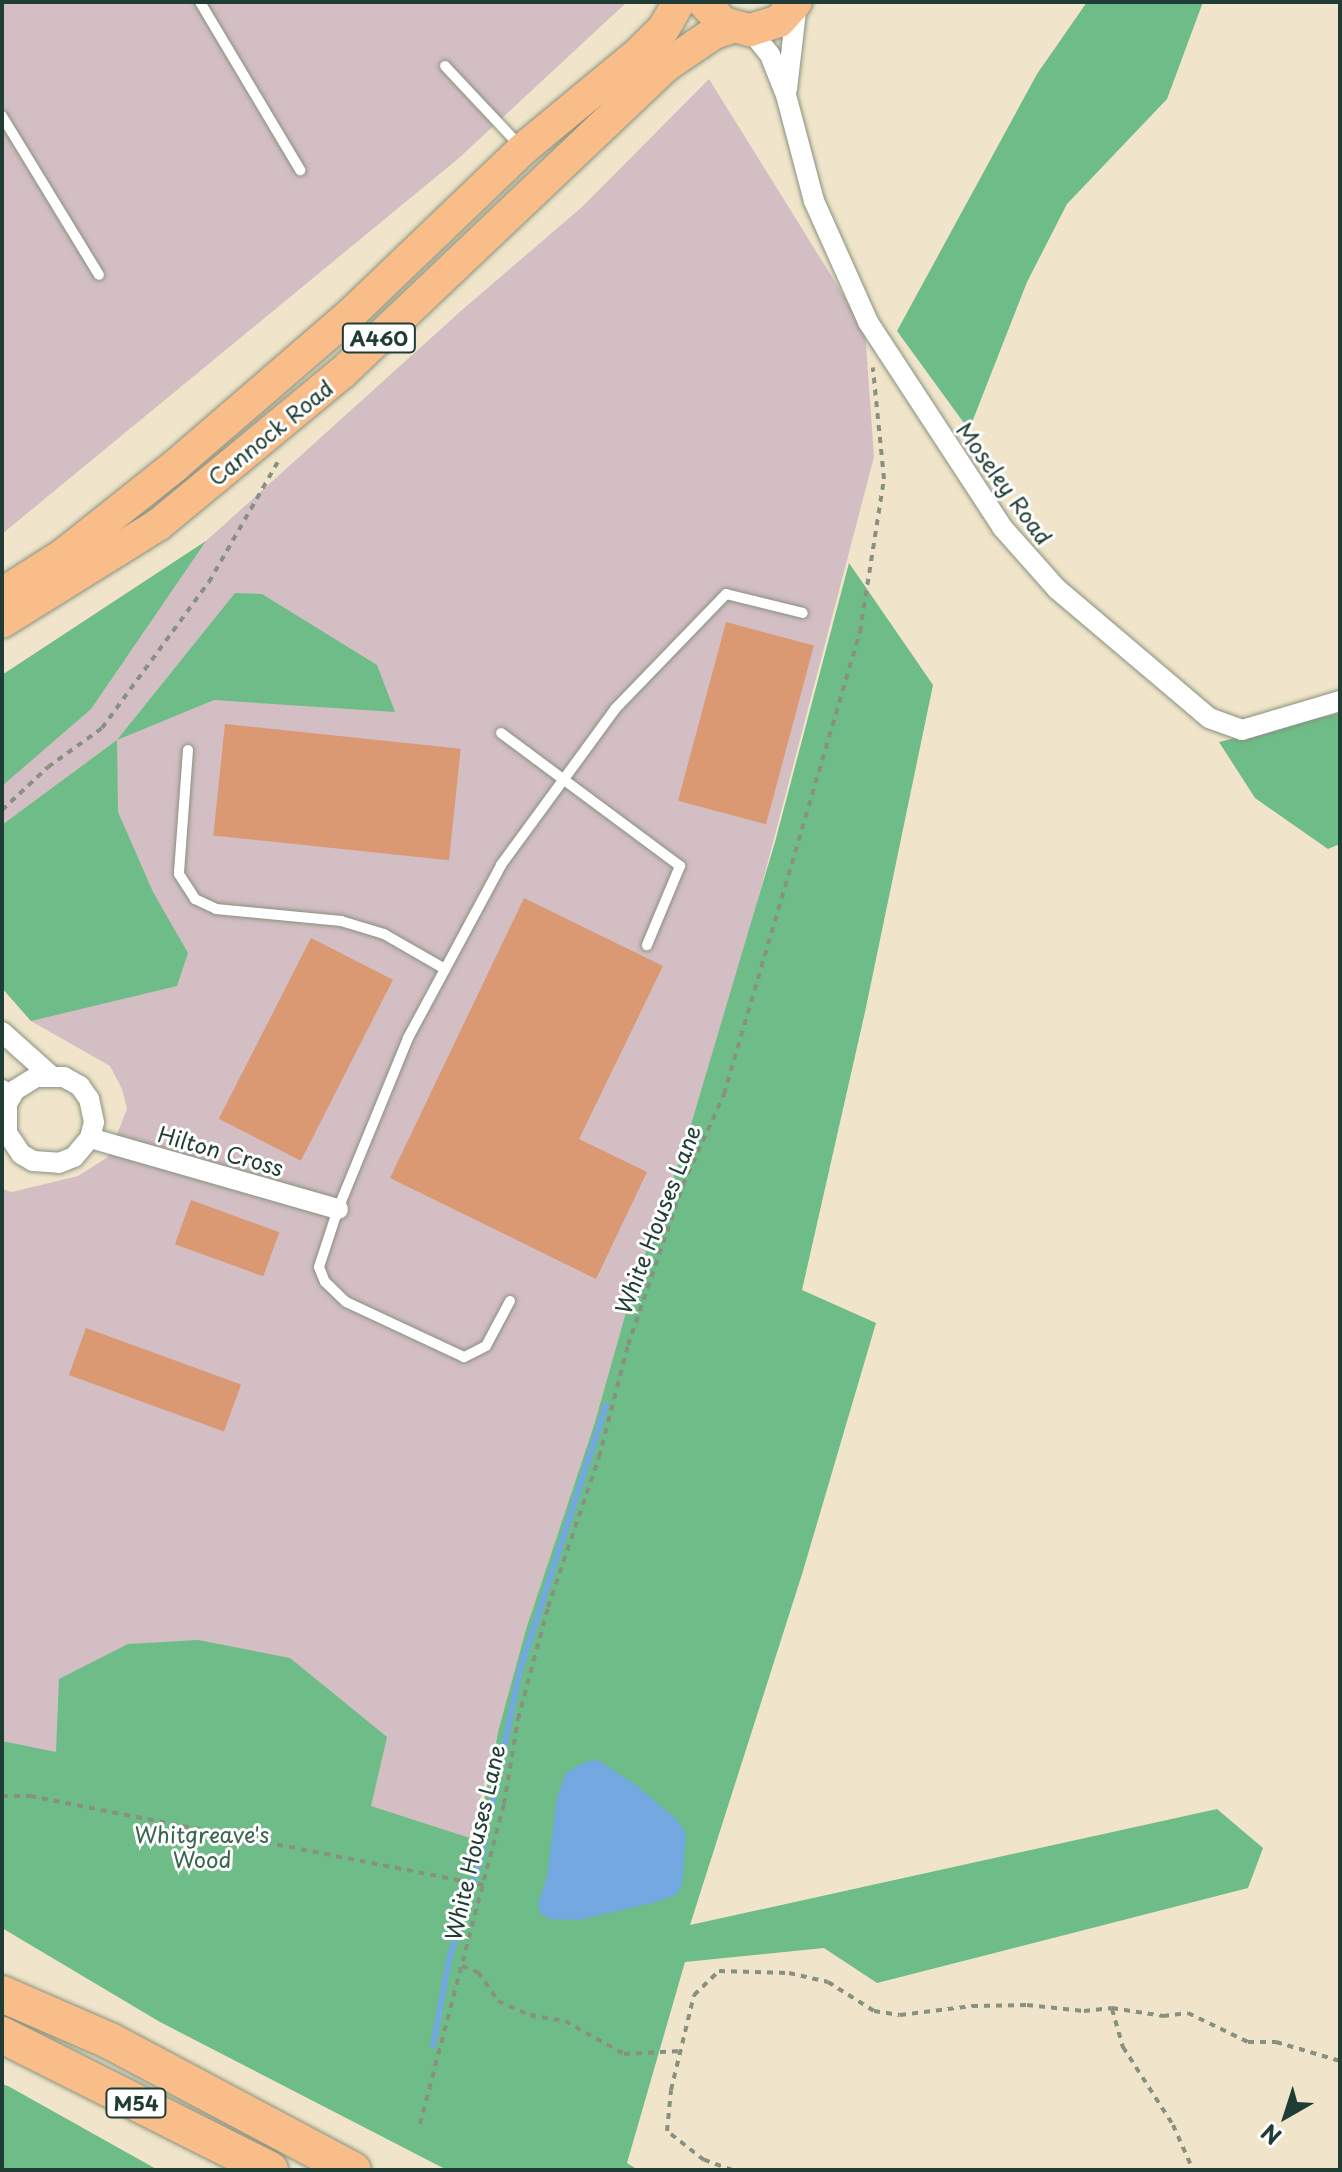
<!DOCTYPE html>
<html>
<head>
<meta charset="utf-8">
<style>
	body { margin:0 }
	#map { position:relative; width:1342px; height:2172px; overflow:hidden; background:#f0e5ca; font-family:"Playpen Sans",sans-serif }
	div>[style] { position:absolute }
	.industrial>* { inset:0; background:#d2bec3 }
	.forest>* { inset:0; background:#6ebc87 }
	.water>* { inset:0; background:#73a8e0 }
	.stream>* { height:6px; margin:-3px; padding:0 3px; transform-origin:3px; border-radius:3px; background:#73a8e0 }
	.building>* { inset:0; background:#da9873; transform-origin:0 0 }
	.path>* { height:4px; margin-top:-2px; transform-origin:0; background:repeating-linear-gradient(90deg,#88917f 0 6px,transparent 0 12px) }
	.roads { filter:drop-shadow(0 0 2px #88917f) drop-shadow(0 0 2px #88917f) }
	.service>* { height:10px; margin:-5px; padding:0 5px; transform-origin:5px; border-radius:5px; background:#fff }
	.minor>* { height:20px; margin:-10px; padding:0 10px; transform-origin:10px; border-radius:10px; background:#fff }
	.trunk>* { height:32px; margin:-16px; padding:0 16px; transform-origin:16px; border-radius:16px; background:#f8bd89 }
	.motorway>* { height:36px; margin:-18px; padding:0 18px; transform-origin:18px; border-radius:18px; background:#f8bd89 }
	span { translate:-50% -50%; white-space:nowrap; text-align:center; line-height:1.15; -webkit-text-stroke:6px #fff; paint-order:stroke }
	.shield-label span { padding:2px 6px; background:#fff; border:2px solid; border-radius:6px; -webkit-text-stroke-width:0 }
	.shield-label { font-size:20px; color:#1f3d34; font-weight:700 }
	.street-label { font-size:22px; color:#1f3d34 }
	.park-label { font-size:22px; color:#39654f }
	.frame { position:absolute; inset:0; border:4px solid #1f3d34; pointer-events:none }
	.north { position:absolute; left:1246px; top:2076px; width:80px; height:80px; -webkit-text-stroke:6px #fff; paint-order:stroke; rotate:219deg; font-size:22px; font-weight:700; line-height:32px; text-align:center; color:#1f3d34 }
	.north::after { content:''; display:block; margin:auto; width:28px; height:36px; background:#1f3d34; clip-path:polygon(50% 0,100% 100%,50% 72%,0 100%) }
</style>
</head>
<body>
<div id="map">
	<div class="industrial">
		<i style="clip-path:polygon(2px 2px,627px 2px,459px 158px,2px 534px)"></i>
		<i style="clip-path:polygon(709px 79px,865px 330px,874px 457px,748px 938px,684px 1148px,634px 1284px,594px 1425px,526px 1629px,437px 1959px,2px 1848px,2px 1189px,12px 1192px,78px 1176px,108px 1157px,127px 1109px,122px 1089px,110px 1066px,31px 1021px,2px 988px,2px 675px,206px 541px,462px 310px,582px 207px)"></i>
	</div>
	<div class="forest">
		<i style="clip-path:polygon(1087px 2px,1203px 2px,1167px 99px,1067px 204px,1027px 282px,969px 430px,897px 331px,1037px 74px)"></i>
		<i style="clip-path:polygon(206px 541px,91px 709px,2px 786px,2px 675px)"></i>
		<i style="clip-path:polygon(849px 563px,933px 685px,865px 1012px,802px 1290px,876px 1323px,803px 1571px,690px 1925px,1217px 1809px,1263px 1848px,1248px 1888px,877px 1983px,824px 1948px,685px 1962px,627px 2163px,638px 2170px,447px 2170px,160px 2022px,2px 1928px,2px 1741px,56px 1752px,59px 1679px,128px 1644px,198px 1640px,290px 1658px,387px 1737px,371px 1806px,476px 1840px,498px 1732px,526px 1629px,594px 1425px,634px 1284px,684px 1148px,775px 842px)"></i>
		<i style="clip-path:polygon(235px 593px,262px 594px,377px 665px,395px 712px,214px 700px,117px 740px,118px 812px,153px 892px,188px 953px,177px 986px,31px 1021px,2px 988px,2px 825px,117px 740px)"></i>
		<i style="clip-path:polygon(1340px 713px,1340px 844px,1328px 849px,1255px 798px,1219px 742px)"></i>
		<i style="clip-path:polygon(2px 2084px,8px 2086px,158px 2170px,2px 2170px)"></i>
	</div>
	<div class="water">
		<i style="clip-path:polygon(598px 1760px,636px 1785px,676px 1819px,686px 1833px,682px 1885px,676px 1895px,656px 1902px,579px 1920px,549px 1919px,540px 1913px,538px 1903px,547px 1877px,557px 1797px,566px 1773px,585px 1762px)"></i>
	</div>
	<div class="stream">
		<i style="left:491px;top:1809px;width:142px;rotate:-78.2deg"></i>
		<i style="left:520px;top:1670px;width:278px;rotate:-72deg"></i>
		<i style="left:433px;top:2046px;width:87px;rotate:-79.5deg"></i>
		<i style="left:449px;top:1960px;width:111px;rotate:-72.7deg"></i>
		<i style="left:482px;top:1854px;width:27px;rotate:-82deg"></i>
	</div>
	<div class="building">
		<i style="left:726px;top:622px;width:91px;height:185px;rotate:15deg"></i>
		<i style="left:225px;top:724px;width:237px;height:112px;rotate:6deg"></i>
		<i style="clip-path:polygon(524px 898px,663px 966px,579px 1139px,647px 1172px,596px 1279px,390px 1178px)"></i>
		<i style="left:311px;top:938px;width:92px;height:203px;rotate:27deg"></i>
		<i style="left:191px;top:1200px;width:94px;height:47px;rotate:20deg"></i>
		<i style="left:86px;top:1328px;width:165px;height:50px;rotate:20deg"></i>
	</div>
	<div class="path">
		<i style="left:2px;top:810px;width:63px;rotate:-43.1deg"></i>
		<i style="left:48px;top:767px;width:67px;rotate:-35.8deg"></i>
		<i style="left:102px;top:728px;width:181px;rotate:-53.8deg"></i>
		<i style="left:209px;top:582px;width:141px;rotate:-60.2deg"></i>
		<i style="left:2px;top:1796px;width:28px"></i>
		<i style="left:30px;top:1796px;width:462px;rotate:11.1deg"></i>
		<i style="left:462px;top:1966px;width:17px;rotate:21deg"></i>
		<i style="left:478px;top:1972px;width:35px;rotate:55deg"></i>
		<i style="left:498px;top:2001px;width:35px;rotate:24deg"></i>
		<i style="left:530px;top:2015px;width:36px;rotate:10deg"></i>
		<i style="left:565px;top:2021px;width:68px;rotate:29.2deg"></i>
		<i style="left:624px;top:2054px;width:56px;rotate:-3.1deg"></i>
		<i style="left:1112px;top:2009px;width:40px;rotate:74deg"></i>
		<i style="left:1123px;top:2047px;width:93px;rotate:57.3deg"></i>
		<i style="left:1173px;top:2125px;width:49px;rotate:66deg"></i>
		<i style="left:420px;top:2124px;width:331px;rotate:-75.3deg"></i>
		<i style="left:504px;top:1804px;width:86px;rotate:-80.6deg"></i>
		<i style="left:518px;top:1719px;width:116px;rotate:-75deg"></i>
		<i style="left:548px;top:1607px;width:158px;rotate:-71.2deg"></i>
		<i style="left:599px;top:1457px;width:116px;rotate:-75.5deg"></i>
		<i style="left:628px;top:1345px;width:169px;rotate:-71deg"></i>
		<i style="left:683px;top:1185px;width:100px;rotate:-65.7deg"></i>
		<i style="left:724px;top:1094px;width:482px;rotate:-73.6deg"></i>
		<i style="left:860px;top:632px;width:155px;rotate:-81.1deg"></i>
		<i style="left:884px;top:479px;width:112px;rotate:-95.7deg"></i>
		<i style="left:732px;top:2170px;width:30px;rotate:-160deg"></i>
		<i style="left:704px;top:2160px;width:47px;rotate:-141.9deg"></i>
		<i style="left:667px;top:2131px;width:41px;rotate:-84.4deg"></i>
		<i style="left:671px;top:2090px;width:98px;rotate:-76.4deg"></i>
		<i style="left:694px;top:1995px;width:35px;rotate:-44deg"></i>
		<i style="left:719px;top:1971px;width:70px;rotate:1.6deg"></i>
		<i style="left:789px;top:1973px;width:40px;rotate:13deg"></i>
		<i style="left:828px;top:1982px;width:54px;rotate:32.2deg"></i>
		<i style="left:874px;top:2011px;width:26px;rotate:9deg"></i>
		<i style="left:900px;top:2015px;width:73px;rotate:-7.1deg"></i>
		<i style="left:972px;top:2006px;width:55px;rotate:-1deg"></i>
		<i style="left:1027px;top:2005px;width:57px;rotate:6deg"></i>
		<i style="left:1084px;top:2011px;width:28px;rotate:-6deg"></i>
		<i style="left:1112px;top:2008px;width:52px;rotate:8.9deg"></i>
		<i style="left:1163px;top:2016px;width:25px;rotate:-7deg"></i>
		<i style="left:1188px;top:2013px;width:67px;rotate:25.8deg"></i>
		<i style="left:1248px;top:2042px;width:28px"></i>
		<i style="left:1276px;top:2042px;width:67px;rotate:16.5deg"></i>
	</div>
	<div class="roads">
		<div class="service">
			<i style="left:200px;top:2px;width:196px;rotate:59.2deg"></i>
			<i style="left:445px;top:66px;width:110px;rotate:46.8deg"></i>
			<i style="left:2px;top:116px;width:186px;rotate:58.6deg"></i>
			<i style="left:501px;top:733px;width:223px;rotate:36.6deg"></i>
			<i style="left:680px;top:866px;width:86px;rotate:112.7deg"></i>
			<i style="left:188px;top:750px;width:124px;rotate:94.2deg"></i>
			<i style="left:179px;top:874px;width:30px;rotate:57deg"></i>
			<i style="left:195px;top:899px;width:23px;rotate:25deg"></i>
			<i style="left:216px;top:909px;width:126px;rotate:5.5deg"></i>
			<i style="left:341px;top:921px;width:45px;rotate:16.8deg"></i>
			<i style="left:384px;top:934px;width:70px;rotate:29.8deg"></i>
			<i style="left:510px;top:1301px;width:51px;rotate:118.1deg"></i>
			<i style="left:486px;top:1346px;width:25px;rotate:153deg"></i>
			<i style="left:464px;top:1357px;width:130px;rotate:-155deg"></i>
			<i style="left:346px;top:1302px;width:29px;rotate:-136deg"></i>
			<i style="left:325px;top:1282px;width:16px;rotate:-112deg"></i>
			<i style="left:319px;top:1267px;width:61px;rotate:-71.9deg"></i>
			<i style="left:338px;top:1209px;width:185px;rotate:-67.7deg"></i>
			<i style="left:408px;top:1038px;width:196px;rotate:-61.7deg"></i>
			<i style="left:501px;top:865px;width:193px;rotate:-53.8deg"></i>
			<i style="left:615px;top:709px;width:160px;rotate:-46deg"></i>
			<i style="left:726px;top:594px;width:79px;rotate:13.9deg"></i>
		</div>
		<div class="minor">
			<i style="left:750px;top:30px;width:32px;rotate:51deg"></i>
			<i style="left:770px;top:55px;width:43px;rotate:68.2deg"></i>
			<i style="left:786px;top:95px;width:110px;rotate:75.2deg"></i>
			<i style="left:814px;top:201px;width:133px;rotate:65.9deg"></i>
			<i style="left:868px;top:322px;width:245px;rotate:56.8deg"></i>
			<i style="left:1002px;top:527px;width:83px;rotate:48.4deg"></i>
			<i style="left:1057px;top:589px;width:199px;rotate:40.3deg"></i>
			<i style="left:1209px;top:718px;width:35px;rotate:20deg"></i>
			<i style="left:1242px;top:730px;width:102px;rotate:-16.5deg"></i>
			<i style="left:787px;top:89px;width:88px;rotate:-83.4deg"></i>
			<i style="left:2px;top:1032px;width:63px;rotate:41.8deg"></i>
			<i style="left:2px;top:1090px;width:15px;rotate:70deg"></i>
			<i style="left:7px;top:1104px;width:29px;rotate:90deg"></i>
			<i style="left:7px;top:1133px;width:25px;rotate:56deg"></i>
			<i style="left:21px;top:1154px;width:14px;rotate:30deg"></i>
			<i style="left:33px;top:1161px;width:26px;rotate:4deg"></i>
			<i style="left:59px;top:1163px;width:16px;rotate:-22deg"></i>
			<i style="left:74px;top:1157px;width:25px;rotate:-50deg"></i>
			<i style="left:90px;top:1138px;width:16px;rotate:-76deg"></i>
			<i style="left:94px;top:1122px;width:24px;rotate:-102deg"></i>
			<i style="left:89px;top:1099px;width:16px;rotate:-125deg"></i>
			<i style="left:80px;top:1086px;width:18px;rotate:-151deg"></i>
			<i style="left:64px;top:1077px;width:28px;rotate:180deg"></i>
			<i style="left:36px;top:1077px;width:25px;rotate:148deg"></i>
			<i style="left:15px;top:1090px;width:16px;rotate:120deg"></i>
			<i style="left:90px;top:1138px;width:258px;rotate:16deg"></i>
		</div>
		<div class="trunk">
			<i style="left:703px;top:2px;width:29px;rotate:46deg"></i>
			<i style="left:723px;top:23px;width:28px;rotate:15deg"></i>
			<i style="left:750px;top:30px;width:30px;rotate:-17deg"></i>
			<i style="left:779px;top:21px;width:25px;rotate:-48deg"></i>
			<i style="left:2px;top:594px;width:72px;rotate:-32.6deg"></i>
			<i style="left:63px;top:555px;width:144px;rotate:-38.5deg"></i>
			<i style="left:176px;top:465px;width:231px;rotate:-40.8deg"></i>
			<i style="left:351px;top:314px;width:238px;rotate:-43.8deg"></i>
			<i style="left:523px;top:149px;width:149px;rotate:-39.6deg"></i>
			<i style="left:638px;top:54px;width:37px;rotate:-45deg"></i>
			<i style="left:664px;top:28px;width:30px;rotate:-60deg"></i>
			<i style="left:2px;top:622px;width:184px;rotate:-31.9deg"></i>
			<i style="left:158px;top:525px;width:239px;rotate:-39.6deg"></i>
			<i style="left:342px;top:373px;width:444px;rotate:-43.5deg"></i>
			<i style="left:664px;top:67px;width:60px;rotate:-34.2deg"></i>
			<i style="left:714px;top:33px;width:20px;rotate:-18deg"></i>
		</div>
		<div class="motorway">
			<i style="left:2px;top:1994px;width:118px;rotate:23.5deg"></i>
			<i style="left:110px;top:2041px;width:275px;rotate:28deg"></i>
			<i style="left:2px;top:2035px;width:300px;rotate:26.7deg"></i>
		</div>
	</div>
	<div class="shield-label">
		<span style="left:379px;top:338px">A460</span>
		<span style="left:136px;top:2103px">M54</span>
	</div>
	<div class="street-label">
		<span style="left:270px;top:432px;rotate:-39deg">Cannock Road</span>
		<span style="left:1005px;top:483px;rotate:54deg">Moseley Road</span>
		<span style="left:221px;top:1150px;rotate:16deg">Hilton Cross</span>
		<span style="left:657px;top:1219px;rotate:-69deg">White Houses Lane</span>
		<span style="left:474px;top:1842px;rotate:-77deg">White Houses Lane</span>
	</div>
	<div class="park-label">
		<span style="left:202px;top:1846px">Whitgreave's<br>Wood</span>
	</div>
	<div class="frame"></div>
	<div class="north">N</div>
</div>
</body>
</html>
